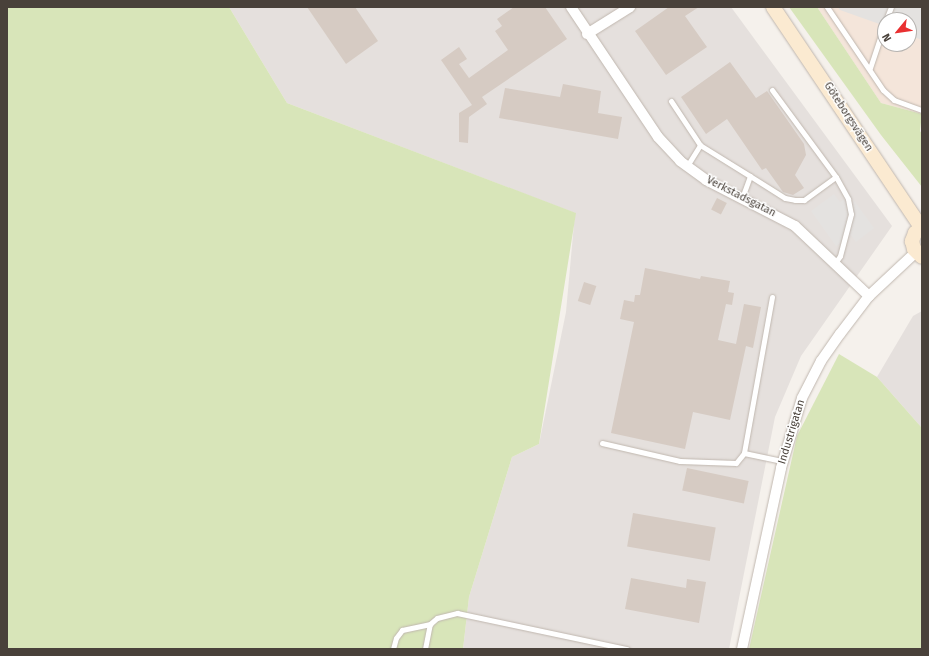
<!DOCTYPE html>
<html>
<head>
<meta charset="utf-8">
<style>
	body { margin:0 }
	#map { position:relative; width:929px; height:656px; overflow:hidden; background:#f5f1ec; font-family:"Fira Sans",sans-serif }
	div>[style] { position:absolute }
	.commercial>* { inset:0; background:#f4e5da }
	.industrial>* { inset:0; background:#e5e0dd }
	.green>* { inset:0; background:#d8e5b9 }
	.parking>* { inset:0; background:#e4e2e0 }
	.building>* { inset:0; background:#d6cbc3; transform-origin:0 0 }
	.roads { filter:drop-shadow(0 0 1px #c0b7af) drop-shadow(0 0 1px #c0b7af) }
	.lane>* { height:5px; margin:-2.5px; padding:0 2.5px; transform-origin:2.5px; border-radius:2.5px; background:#fff }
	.street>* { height:10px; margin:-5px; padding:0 5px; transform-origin:5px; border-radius:5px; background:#fff }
	.secondary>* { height:14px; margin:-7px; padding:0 7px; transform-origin:7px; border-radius:7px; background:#fbead1 }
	span { translate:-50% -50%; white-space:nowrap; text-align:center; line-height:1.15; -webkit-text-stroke:3px #fff; paint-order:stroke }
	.street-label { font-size:11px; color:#49413a }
	.frame { position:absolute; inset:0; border:8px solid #49413a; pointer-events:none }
	.north { position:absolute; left:877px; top:12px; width:40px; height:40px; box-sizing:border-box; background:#fff; border:1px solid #b6b3b0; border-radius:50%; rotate:241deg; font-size:11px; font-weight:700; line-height:16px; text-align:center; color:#49413a }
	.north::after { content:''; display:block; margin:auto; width:14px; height:18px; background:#e93031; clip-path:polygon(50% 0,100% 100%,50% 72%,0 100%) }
</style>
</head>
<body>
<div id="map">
	<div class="commercial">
		<i style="clip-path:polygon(evenodd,817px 7px,922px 7px,922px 114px,881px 103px,817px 7px,885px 20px,909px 20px,909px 44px,885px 44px,885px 20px)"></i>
	</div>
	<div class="industrial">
		<i style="clip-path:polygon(229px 7px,731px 7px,892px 226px,801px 356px,775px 417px,729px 649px,463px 649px,469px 597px,512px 457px,539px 444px,566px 312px,575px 213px,287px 103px)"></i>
		<i style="clip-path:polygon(922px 311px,922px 428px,877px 377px,913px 316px)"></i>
	</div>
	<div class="green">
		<i style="clip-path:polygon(7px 7px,229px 7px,287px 103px,576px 213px,539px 444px,512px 457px,469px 597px,463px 649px,7px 649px)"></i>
		<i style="clip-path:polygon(789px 7px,817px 7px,881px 103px,922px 114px,920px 131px,922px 134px,922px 187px,881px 135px)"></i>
		<i style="clip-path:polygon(839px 354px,877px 377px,922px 428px,922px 649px,749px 649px,797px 436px)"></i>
	</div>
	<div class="parking">
		<i style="clip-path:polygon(838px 7px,922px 7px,922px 40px,909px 35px,909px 20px,885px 20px,885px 26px,840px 10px)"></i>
		<i style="clip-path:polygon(834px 194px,840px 202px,850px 195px,874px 228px,856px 242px,851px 235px,836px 246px,811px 211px)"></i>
	</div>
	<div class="building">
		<i style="clip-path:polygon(307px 7px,355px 7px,378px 41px,346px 64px)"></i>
		<i style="clip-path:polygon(514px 7px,545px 7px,567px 39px,482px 97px,487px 104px,469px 117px,468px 143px,459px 142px,459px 113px,472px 105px,441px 60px,459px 47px,467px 59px,459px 64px,469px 78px,508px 50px,495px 31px,502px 26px,497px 19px)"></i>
		<i style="clip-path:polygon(669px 7px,699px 7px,685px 16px,707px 47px,666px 75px,635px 31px)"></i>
		<i style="clip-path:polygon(730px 62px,756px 98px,767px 91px,804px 144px,806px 155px,795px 175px,804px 188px,793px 195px,783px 192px,766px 168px,762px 170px,727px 119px,706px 134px,681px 97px)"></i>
		<i style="clip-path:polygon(563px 84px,601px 91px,598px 113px,622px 117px,618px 139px,499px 118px,505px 88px,560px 97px)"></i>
		<i style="left:717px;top:198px;width:11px;height:13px;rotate:27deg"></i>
		<i style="clip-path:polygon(645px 268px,700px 279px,701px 276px,730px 281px,728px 292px,734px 293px,732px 305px,726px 304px,718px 340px,736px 344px,744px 304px,761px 307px,753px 348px,746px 346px,730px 420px,693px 412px,685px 449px,611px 433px,634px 322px,620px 319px,624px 300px,634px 302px,635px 295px,640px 295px)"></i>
		<i style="left:584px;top:282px;width:13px;height:20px;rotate:18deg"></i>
		<i style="left:687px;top:468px;width:63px;height:23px;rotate:12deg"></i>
		<i style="left:633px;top:513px;width:84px;height:34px;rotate:10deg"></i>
		<i style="clip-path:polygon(631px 578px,686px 588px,687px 579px,706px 582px,699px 623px,625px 609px)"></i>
	</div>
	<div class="roads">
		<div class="lane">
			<i style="left:827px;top:7px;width:100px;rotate:56deg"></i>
			<i style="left:883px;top:90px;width:15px;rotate:42deg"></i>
			<i style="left:894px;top:100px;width:30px;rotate:20deg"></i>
			<i style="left:886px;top:20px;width:14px;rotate:-69deg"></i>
			<i style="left:870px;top:68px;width:47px;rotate:-71.6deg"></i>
			<i style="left:772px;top:90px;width:108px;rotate:53.7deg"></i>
			<i style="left:836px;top:177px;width:25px;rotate:61deg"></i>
			<i style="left:848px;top:199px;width:15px;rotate:79deg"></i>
			<i style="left:851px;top:214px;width:43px;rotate:104.7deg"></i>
			<i style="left:840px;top:256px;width:9px;rotate:126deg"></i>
			<i style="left:671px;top:101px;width:53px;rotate:56.6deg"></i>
			<i style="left:687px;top:166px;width:25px;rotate:-58deg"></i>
			<i style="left:700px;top:145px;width:59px;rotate:31.8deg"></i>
			<i style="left:750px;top:176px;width:23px;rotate:110deg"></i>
			<i style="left:750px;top:176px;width:41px;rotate:32.2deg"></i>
			<i style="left:785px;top:198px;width:10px;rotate:11deg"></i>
			<i style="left:795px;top:200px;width:9px"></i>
			<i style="left:804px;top:200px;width:39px;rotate:-36deg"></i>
			<i style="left:772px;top:297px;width:158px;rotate:100.2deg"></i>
			<i style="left:744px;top:453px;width:40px;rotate:12deg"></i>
			<i style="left:602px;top:443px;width:80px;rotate:13deg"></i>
			<i style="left:680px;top:461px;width:56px;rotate:2deg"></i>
			<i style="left:736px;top:463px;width:13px;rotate:-51deg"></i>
			<i style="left:393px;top:649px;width:11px;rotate:-75deg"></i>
			<i style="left:396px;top:638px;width:10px;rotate:-53deg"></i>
			<i style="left:402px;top:630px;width:29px;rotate:-12deg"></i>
			<i style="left:430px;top:624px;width:9px;rotate:-41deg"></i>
			<i style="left:437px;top:618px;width:21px;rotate:-14deg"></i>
			<i style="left:457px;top:613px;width:174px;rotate:12deg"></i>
			<i style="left:425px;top:649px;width:25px;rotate:-79deg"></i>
		</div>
		<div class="street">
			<i style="left:571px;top:7px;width:156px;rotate:56.2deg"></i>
			<i style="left:658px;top:137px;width:33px;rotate:47deg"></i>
			<i style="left:680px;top:161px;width:32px;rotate:36deg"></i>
			<i style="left:706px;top:180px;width:100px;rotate:27.3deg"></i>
			<i style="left:795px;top:226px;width:102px;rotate:43.4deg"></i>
			<i style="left:587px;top:34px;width:51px;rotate:-32.1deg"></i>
			<i style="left:742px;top:649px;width:185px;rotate:-77.8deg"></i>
			<i style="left:781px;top:468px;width:73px;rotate:-73.3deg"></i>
			<i style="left:802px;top:398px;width:42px;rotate:-62.8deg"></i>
			<i style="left:821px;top:361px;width:33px;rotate:-55deg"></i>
			<i style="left:840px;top:334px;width:48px;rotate:-52.7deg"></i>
			<i style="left:869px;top:296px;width:64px;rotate:-43.1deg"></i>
		</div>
		<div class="secondary">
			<i style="left:773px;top:7px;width:265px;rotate:56.1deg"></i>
			<i style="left:922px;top:227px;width:9px;rotate:139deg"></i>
			<i style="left:915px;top:233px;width:9px;rotate:111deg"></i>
			<i style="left:912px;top:241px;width:8px;rotate:76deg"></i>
			<i style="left:914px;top:249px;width:11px;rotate:45deg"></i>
		</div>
	</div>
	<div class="street-label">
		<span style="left:848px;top:117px;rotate:57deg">Göteborgsvägen</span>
		<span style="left:741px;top:197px;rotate:27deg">Verkstadsgatan</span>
		<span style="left:792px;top:432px;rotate:-73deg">Industrigatan</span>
	</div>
	<div class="frame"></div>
	<div class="north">N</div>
</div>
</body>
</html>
